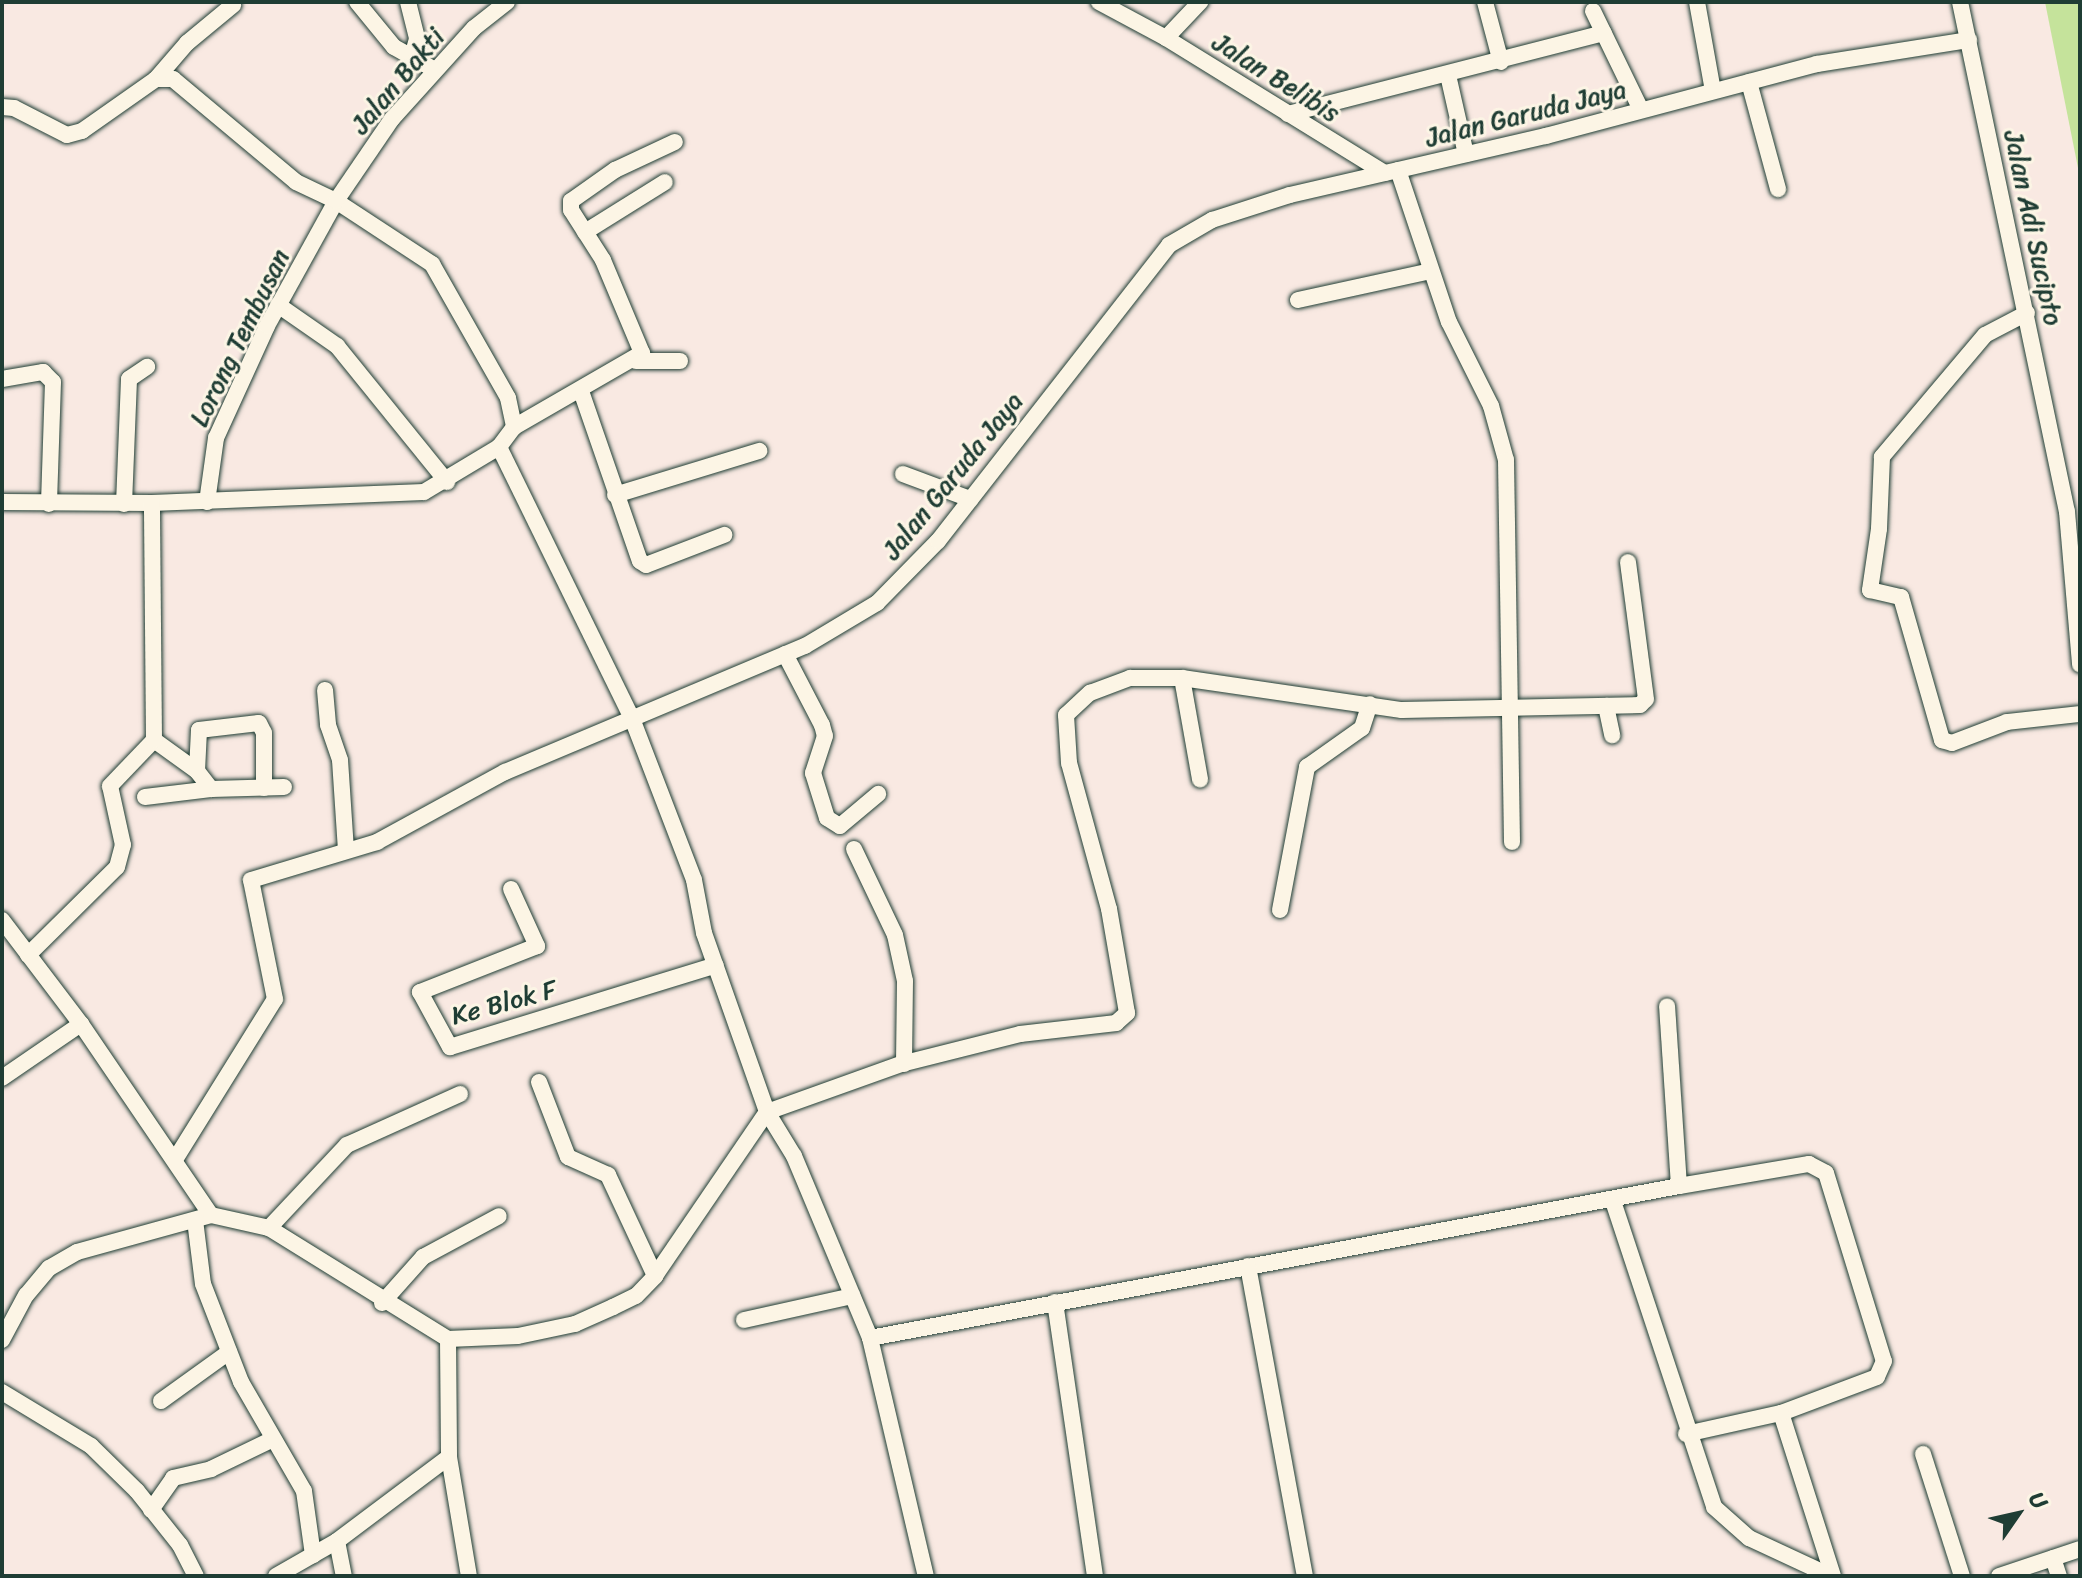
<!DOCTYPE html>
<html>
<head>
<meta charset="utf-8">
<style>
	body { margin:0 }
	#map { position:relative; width:2082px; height:1578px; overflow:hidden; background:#f9e9e2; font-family:Sriracha,sans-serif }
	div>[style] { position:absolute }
	.green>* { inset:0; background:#c5e39b }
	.roads { filter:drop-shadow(0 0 2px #1f3d34) drop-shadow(0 0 2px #1f3d34) }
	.minor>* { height:16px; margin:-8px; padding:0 8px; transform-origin:8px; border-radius:8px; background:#fcf5e5 }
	span { translate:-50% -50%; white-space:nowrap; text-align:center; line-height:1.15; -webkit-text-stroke:6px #fcf5e5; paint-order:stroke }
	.street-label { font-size:26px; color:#1f3d34 }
	.frame { position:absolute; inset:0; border:4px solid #1f3d34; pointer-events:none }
	.north { position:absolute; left:1978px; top:1474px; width:80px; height:80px; -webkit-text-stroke:6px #fcf5e5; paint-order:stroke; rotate:56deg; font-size:22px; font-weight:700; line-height:32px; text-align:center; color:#1f3d34 }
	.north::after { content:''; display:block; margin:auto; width:28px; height:36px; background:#1f3d34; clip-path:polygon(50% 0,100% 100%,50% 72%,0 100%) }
</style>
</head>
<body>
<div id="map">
	<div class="green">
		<i style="clip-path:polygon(2045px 2px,2080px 2px,2080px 178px)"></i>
	</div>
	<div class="roads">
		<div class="minor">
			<i style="left:357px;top:2px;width:58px;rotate:50.6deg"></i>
			<i style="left:394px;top:47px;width:47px;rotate:29.3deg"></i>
			<i style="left:408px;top:2px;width:38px;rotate:76deg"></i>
			<i style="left:417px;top:39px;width:19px;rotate:106deg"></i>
			<i style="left:1099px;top:2px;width:76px;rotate:28.2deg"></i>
			<i style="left:1166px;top:38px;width:257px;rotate:31.7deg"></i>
			<i style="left:1485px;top:2px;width:62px;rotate:75.1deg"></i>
			<i style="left:1697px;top:2px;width:90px;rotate:79.8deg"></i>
			<i style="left:1960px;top:2px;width:521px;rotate:78.15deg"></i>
			<i style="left:2067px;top:512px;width:153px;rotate:85.1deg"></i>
			<i style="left:1593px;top:11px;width:110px;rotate:64.1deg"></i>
			<i style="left:1166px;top:38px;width:50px;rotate:-46.6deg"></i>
			<i style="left:1448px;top:75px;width:81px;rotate:77.2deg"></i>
			<i style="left:156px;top:79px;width:48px;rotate:-49.3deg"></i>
			<i style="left:187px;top:43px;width:60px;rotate:-39.6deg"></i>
			<i style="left:1749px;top:82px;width:111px;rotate:74.8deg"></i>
			<i style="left:2px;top:107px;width:12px;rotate:5deg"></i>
			<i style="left:14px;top:108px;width:59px;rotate:27deg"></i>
			<i style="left:67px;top:135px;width:16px;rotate:-15deg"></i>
			<i style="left:82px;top:131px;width:90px;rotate:-35.1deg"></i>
			<i style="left:156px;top:79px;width:17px"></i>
			<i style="left:173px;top:79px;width:160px;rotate:39.9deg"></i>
			<i style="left:296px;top:182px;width:44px;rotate:25.4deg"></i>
			<i style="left:336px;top:201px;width:115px;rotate:33.3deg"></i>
			<i style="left:432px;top:264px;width:154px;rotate:60.4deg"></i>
			<i style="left:508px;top:398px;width:30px;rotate:78deg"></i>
			<i style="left:514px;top:427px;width:25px;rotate:127deg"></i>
			<i style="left:499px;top:447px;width:305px;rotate:63.9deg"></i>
			<i style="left:633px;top:721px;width:170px;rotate:69deg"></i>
			<i style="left:694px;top:880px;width:54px;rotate:79.3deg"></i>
			<i style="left:704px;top:933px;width:190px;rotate:70.6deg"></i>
			<i style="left:767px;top:1112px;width:52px;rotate:58.5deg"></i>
			<i style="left:794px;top:1156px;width:197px;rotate:67.3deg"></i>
			<i style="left:870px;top:1338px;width:823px;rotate:-10.64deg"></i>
			<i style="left:1679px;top:1186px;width:180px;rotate:-93.8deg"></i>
			<i style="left:1288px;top:114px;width:326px;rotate:-14.4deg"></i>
			<i style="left:1398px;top:170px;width:160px;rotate:71.5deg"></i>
			<i style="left:1449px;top:322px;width:94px;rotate:63.4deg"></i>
			<i style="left:1491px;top:406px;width:56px;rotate:74.5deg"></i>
			<i style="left:1506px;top:460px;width:382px;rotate:89.1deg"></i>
			<i style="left:585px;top:232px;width:94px;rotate:-32deg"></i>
			<i style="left:1298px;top:300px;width:136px;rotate:-12.3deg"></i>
			<i style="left:278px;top:305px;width:72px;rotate:34.8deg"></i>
			<i style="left:337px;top:346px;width:175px;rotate:51deg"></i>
			<i style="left:2027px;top:313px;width:47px;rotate:152.4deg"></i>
			<i style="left:1985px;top:335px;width:160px;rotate:130.2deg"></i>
			<i style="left:1882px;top:457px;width:72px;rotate:92.4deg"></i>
			<i style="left:1879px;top:529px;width:62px;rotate:98.4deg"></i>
			<i style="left:1870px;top:590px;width:32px;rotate:13deg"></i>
			<i style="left:1901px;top:597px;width:149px;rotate:74deg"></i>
			<i style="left:1942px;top:740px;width:10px;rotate:17deg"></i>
			<i style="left:1952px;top:743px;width:59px;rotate:-20.9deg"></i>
			<i style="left:2007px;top:722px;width:73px;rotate:-6.3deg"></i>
			<i style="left:636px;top:361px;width:44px"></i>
			<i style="left:2px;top:379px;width:42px;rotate:-9.7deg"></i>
			<i style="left:43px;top:372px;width:14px;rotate:45deg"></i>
			<i style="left:53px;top:382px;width:122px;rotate:91.9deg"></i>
			<i style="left:581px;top:391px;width:180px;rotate:70.9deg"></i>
			<i style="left:640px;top:561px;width:7px;rotate:34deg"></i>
			<i style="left:646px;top:565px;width:84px;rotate:-21deg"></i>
			<i style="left:514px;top:427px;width:148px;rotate:-30deg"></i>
			<i style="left:642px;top:353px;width:101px;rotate:-112.8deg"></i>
			<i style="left:603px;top:260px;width:59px;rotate:-122.6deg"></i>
			<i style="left:571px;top:210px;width:9px;rotate:-90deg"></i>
			<i style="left:571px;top:201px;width:54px;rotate:-35.2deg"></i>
			<i style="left:615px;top:170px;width:66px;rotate:-25deg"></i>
			<i style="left:903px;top:474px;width:72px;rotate:20.5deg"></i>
			<i style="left:615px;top:495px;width:151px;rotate:-17deg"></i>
			<i style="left:2px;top:502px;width:150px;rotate:0.4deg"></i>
			<i style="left:152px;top:503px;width:272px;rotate:-2.3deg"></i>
			<i style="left:424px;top:492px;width:87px;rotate:-31deg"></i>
			<i style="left:207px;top:502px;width:65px;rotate:-82deg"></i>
			<i style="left:216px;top:438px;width:123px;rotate:-65.5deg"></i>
			<i style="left:267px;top:326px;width:143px;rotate:-61.1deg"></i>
			<i style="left:336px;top:201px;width:99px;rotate:-55.7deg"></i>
			<i style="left:392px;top:119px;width:122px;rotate:-48deg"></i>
			<i style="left:474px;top:28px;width:42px;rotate:-38.2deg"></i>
			<i style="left:124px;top:504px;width:125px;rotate:-87.7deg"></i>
			<i style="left:129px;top:379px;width:22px;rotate:-34deg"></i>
			<i style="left:785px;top:654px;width:80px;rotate:62.5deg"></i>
			<i style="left:822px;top:725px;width:11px;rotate:75deg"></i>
			<i style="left:825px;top:736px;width:39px;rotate:108deg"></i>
			<i style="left:813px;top:773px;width:47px;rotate:72.7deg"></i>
			<i style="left:827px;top:818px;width:15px;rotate:32deg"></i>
			<i style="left:840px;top:826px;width:50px;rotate:-40.1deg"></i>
			<i style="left:1182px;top:678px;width:103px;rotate:79.9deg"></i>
			<i style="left:325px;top:690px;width:35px;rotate:85deg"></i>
			<i style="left:328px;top:725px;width:37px;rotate:71deg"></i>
			<i style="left:340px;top:760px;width:90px;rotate:86.2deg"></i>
			<i style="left:1606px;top:706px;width:30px;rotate:78deg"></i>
			<i style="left:154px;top:740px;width:53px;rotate:35.8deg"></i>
			<i style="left:197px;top:771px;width:23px;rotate:52deg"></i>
			<i style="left:211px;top:789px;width:73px;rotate:-1.6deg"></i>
			<i style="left:197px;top:771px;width:41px;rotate:-87.2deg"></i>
			<i style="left:199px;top:730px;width:60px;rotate:-6.7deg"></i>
			<i style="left:259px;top:723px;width:11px;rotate:63deg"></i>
			<i style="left:264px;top:733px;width:55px;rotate:90deg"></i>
			<i style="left:145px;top:797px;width:66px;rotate:-6.9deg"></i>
			<i style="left:854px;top:849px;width:95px;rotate:64.5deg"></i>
			<i style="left:895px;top:935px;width:47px;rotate:77.7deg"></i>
			<i style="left:905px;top:981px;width:83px;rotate:90.7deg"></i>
			<i style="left:511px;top:889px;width:63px;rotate:65.5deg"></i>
			<i style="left:537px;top:946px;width:126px;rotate:158.5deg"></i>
			<i style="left:420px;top:992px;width:63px;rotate:61.4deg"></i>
			<i style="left:450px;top:1047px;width:278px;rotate:-17.1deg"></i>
			<i style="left:1280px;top:910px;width:146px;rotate:-79.3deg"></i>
			<i style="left:1307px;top:767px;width:67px;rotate:-35.3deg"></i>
			<i style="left:1362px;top:728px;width:25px;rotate:-72deg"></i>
			<i style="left:2px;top:920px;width:131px;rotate:52.8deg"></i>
			<i style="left:81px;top:1024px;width:231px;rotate:55.8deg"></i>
			<i style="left:211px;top:1215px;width:139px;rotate:164.6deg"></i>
			<i style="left:77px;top:1252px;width:32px;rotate:150deg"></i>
			<i style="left:49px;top:1268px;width:35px;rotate:130deg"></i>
			<i style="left:26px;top:1295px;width:51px;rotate:118.1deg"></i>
			<i style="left:28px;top:955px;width:125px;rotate:-44.7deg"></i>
			<i style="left:117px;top:867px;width:23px;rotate:-75deg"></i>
			<i style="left:123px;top:845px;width:60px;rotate:-102.4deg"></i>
			<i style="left:110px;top:786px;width:64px;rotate:-46.3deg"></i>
			<i style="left:154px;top:740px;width:237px;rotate:-90.5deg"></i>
			<i style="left:2px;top:1078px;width:96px;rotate:-34.4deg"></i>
			<i style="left:539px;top:1082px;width:80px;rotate:68.9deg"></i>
			<i style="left:568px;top:1157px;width:44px;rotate:24.2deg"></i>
			<i style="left:608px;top:1175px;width:111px;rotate:65deg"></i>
			<i style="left:176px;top:1158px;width:187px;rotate:-58.1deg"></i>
			<i style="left:275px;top:999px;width:121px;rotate:-101.4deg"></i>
			<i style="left:251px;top:880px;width:132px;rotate:-16.8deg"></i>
			<i style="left:377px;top:842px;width:146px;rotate:-28.7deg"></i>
			<i style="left:505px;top:772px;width:325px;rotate:-22.8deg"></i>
			<i style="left:805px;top:646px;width:84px;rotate:-30.8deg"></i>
			<i style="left:877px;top:603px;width:87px;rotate:-45.5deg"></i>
			<i style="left:938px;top:541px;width:375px;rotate:-52deg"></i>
			<i style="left:1169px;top:245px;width:50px;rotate:-30.2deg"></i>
			<i style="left:1212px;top:220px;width:82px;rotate:-17.8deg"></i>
			<i style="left:1290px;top:195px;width:263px;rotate:-13deg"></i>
			<i style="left:1546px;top:136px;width:280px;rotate:-14.9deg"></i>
			<i style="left:1817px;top:64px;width:154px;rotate:-9deg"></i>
			<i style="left:1679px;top:1186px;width:132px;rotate:-9.6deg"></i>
			<i style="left:1809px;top:1164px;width:19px;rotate:28deg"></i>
			<i style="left:1826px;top:1173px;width:197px;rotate:72.9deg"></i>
			<i style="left:1884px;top:1361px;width:17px;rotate:114deg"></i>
			<i style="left:1877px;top:1377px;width:103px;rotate:159.4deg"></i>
			<i style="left:1781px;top:1413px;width:171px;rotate:72.3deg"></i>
			<i style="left:1613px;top:1201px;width:322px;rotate:71.7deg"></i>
			<i style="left:1714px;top:1507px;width:47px;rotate:41.5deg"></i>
			<i style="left:1749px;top:1538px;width:90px;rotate:24.9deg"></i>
			<i style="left:211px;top:1215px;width:59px;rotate:12.6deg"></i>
			<i style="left:269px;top:1228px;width:211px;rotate:31.8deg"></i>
			<i style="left:448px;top:1339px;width:70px;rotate:-2.5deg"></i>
			<i style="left:518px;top:1336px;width:58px;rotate:-11.9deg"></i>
			<i style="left:575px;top:1324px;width:42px;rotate:-24.1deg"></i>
			<i style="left:613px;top:1307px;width:25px;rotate:-26deg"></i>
			<i style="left:636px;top:1296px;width:28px;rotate:-46deg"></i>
			<i style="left:655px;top:1276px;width:199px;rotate:-55.7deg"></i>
			<i style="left:767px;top:1112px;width:142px;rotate:-19.7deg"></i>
			<i style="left:901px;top:1064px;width:123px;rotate:-14.1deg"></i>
			<i style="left:1020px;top:1034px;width:97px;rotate:-6.5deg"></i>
			<i style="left:1116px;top:1023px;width:15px;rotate:-42deg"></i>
			<i style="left:1127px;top:1013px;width:106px;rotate:-99.8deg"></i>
			<i style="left:1109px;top:909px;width:151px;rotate:-105.3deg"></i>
			<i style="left:1069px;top:763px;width:48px;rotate:-93.6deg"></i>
			<i style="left:1066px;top:715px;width:33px;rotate:-43deg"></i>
			<i style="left:1090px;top:693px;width:43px;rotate:-20.6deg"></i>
			<i style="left:1130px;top:678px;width:52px"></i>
			<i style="left:1182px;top:678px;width:222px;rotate:8.3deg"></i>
			<i style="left:1402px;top:710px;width:238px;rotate:-1.2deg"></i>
			<i style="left:1640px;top:705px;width:8px;rotate:-45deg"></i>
			<i style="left:1646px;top:699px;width:138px;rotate:-97.5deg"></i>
			<i style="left:195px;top:1220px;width:64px;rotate:82.9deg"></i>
			<i style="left:203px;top:1284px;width:105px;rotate:68.8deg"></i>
			<i style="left:241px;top:1382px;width:126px;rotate:60deg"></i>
			<i style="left:304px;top:1491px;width:65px;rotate:82deg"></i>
			<i style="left:269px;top:1228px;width:114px;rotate:-46.8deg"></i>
			<i style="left:347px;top:1145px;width:124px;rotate:-24.3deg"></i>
			<i style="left:1248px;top:1266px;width:315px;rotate:79.6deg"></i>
			<i style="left:1055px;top:1302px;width:277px;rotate:81.7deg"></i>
			<i style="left:382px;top:1303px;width:62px;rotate:-48.3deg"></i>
			<i style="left:423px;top:1257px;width:86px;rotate:-28.3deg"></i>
			<i style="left:744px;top:1320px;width:111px;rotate:-12.5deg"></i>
			<i style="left:870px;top:1338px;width:244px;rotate:76.8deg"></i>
			<i style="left:448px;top:1339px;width:118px;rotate:89.5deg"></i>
			<i style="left:449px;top:1457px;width:121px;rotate:80.5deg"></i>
			<i style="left:2px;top:1392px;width:104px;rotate:31.2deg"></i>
			<i style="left:91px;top:1446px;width:64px;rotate:44.4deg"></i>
			<i style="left:137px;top:1491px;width:69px;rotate:51.5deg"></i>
			<i style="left:180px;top:1545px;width:35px;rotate:63deg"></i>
			<i style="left:161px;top:1401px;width:84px;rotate:-35.8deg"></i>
			<i style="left:1686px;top:1434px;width:97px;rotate:-12.5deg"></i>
			<i style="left:1923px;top:1454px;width:128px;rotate:72.3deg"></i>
			<i style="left:151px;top:1510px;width:39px;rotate:-55deg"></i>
			<i style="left:173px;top:1478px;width:39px;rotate:-13deg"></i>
			<i style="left:211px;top:1469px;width:69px;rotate:-25.8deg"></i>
			<i style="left:337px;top:1541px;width:36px;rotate:79deg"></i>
			<i style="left:2053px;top:1558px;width:19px;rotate:72deg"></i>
			<i style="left:276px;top:1576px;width:70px;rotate:-29.8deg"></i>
			<i style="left:337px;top:1541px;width:140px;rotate:-36.9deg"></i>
			<i style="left:1999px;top:1576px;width:85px;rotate:-18.4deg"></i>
		</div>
	</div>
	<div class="street-label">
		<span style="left:1276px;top:78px;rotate:32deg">Jalan Belibis</span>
		<span style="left:398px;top:81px;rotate:-50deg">Jalan Bakti</span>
		<span style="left:1526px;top:114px;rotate:-14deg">Jalan Garuda Jaya</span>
		<span style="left:2033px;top:228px;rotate:78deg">Jalan Adi Sucipto</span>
		<span style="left:240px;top:338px;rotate:-64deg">Lorong Tembusan</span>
		<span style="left:953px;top:476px;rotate:-51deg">Jalan Garuda Jaya</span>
		<span style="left:504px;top:1003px;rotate:-15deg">Ke Blok F</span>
	</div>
	<div class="frame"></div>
	<div class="north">U</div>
</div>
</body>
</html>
